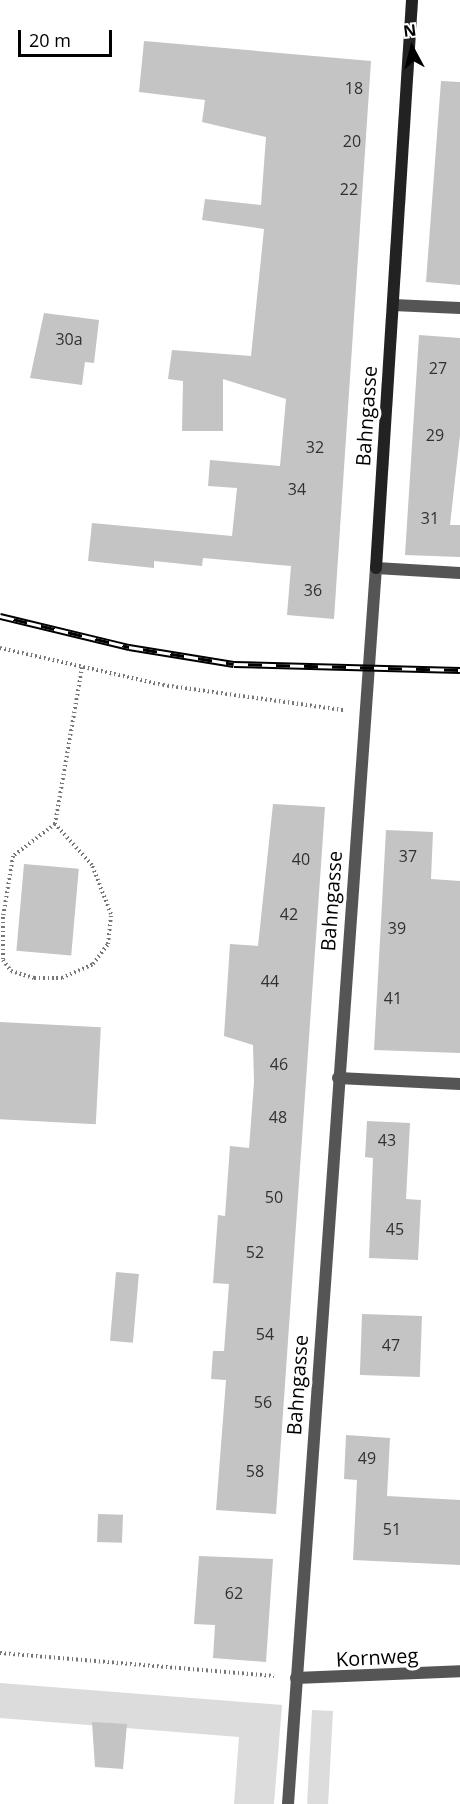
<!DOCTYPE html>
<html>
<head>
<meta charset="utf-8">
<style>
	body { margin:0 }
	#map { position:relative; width:460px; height:1804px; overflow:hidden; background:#fff; font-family:"Open Sans",sans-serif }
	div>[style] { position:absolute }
	.green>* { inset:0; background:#dcdcdc; transform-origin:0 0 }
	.building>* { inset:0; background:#c4c4c4; transform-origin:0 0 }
	.path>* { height:4px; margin-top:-2px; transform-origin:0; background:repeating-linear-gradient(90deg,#777 0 1.5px,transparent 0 4.5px) }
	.street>* { height:12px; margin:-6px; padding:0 6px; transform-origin:6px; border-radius:6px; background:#555 }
	.secondary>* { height:12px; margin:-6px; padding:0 6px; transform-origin:6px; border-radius:6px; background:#222 }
	.rail>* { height:7px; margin-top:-3.5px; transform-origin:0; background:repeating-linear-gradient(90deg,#fff 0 14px,#000 0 28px); box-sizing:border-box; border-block:2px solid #000 }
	span { translate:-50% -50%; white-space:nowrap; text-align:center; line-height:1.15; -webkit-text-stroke:6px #fff; paint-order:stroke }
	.number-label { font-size:16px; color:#313131 }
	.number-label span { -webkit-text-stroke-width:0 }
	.street-label { font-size:20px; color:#000 }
	.north { position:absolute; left:382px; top:18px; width:60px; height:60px; -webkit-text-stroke:4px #fff; paint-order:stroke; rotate:353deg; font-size:16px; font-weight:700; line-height:24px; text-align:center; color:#000 }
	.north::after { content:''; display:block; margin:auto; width:21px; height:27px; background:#000; clip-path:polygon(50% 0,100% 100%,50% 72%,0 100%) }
	.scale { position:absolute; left:18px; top:30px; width:94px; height:27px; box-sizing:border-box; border:3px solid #000; border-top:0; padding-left:8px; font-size:18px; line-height:21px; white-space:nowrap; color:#000; -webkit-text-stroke:4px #fff; paint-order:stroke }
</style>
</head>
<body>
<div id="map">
	<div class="green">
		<i style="clip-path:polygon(0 1683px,282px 1705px,274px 1804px,234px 1804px,239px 1737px,0 1718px)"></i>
		<i style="left:312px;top:1710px;width:21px;height:94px;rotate:3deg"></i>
	</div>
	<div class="building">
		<i style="clip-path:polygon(144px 41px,371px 61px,334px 619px,287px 615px,291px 566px,203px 558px,202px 566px,154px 561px,154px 568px,88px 561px,92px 523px,232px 536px,237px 488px,208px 486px,210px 460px,280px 466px,286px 399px,223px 379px,223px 431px,182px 431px,183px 381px,168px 379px,172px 350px,251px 356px,264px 229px,202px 220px,205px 199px,261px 205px,266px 137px,202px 122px,205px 100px,139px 92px)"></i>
		<i style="clip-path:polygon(441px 81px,460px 82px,460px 285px,426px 282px)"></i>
		<i style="clip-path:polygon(44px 313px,99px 320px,94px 363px,85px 362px,82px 385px,30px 378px)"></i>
		<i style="clip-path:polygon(419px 335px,460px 338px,460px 435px,450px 525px,460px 525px,460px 557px,405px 555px)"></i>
		<i style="clip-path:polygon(273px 804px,325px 807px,276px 1514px,216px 1510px,226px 1380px,211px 1379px,213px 1351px,224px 1351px,229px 1284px,213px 1283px,218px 1215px,225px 1216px,230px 1146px,249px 1148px,254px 1082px,253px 1045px,224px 1036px,230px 944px,258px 946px)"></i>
		<i style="clip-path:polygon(386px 830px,433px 832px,431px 879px,460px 881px,460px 1053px,374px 1050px)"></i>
		<i style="left:24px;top:864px;width:55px;height:87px;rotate:5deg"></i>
		<i style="left:0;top:1022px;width:101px;height:97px;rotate:3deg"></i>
		<i style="clip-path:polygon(367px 1121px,410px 1123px,406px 1199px,421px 1200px,418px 1260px,369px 1258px,373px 1158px,365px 1157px)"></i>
		<i style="left:116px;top:1272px;width:23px;height:69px;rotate:5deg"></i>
		<i style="left:362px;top:1314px;width:60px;height:61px;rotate:2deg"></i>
		<i style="clip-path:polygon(346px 1435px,390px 1438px,387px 1496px,460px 1500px,460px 1565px,353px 1560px,357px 1480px,344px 1479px)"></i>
		<i style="left:98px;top:1514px;width:25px;height:28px;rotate:2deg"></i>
		<i style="clip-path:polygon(199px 1556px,273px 1559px,266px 1662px,213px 1658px,215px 1625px,194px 1624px)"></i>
		<i style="clip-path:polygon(92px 1722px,127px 1724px,123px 1769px,95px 1767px)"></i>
	</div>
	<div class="path">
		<i style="left:0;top:648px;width:167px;rotate:12.8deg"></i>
		<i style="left:163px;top:685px;width:183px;rotate:7.9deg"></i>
		<i style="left:55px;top:824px;width:53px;rotate:142.7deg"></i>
		<i style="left:13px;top:856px;width:62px;rotate:99.3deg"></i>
		<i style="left:3px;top:917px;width:43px;rotate:90deg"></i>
		<i style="left:3px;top:960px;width:14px;rotate:54deg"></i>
		<i style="left:11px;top:971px;width:24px;rotate:17deg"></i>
		<i style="left:34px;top:978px;width:28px"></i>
		<i style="left:62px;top:978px;width:34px;rotate:-24deg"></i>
		<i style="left:93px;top:964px;width:25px;rotate:-53deg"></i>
		<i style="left:108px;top:944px;width:30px;rotate:-84deg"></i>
		<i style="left:111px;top:914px;width:53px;rotate:-111.2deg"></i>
		<i style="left:92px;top:865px;width:55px;rotate:-132.1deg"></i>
		<i style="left:55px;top:824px;width:159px;rotate:-80.2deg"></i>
		<i style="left:0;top:1653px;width:275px;rotate:4.8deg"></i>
	</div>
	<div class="street">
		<i style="left:393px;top:305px;width:67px;rotate:2.6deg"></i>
		<i style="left:338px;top:1078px;width:122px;rotate:2.8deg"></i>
		<i style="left:296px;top:1678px;width:164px;rotate:-2.4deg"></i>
		<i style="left:288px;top:1804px;width:1239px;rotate:-85.93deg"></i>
		<i style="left:376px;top:568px;width:84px;rotate:3.4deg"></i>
	</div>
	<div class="secondary">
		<i style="left:376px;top:568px;width:569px;rotate:-86.37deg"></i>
	</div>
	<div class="rail">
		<i style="left:0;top:616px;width:133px;rotate:13.5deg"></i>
		<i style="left:129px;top:647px;width:106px;rotate:9.2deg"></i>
		<i style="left:234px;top:664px;width:226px;rotate:1.5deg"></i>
	</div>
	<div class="number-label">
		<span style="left:354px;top:88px">18</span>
		<span style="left:352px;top:141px">20</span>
		<span style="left:349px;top:189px">22</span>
		<span style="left:69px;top:339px">30a</span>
		<span style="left:438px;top:368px">27</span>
		<span style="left:435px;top:435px">29</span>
		<span style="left:315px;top:447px">32</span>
		<span style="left:297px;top:489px">34</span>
		<span style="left:430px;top:518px">31</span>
		<span style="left:313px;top:590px">36</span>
		<span style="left:408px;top:856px">37</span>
		<span style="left:301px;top:859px">40</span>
		<span style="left:289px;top:914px">42</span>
		<span style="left:397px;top:928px">39</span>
		<span style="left:270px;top:981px">44</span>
		<span style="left:393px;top:998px">41</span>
		<span style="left:279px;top:1064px">46</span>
		<span style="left:278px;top:1117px">48</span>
		<span style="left:387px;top:1140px">43</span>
		<span style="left:274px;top:1197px">50</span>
		<span style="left:395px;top:1229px">45</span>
		<span style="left:255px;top:1252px">52</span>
		<span style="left:265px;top:1334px">54</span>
		<span style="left:391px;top:1345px">47</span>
		<span style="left:263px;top:1402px">56</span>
		<span style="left:367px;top:1458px">49</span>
		<span style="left:255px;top:1471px">58</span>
		<span style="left:392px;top:1529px">51</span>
		<span style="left:234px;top:1593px">62</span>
	</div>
	<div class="street-label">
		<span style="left:366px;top:416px;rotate:-86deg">Bahngasse</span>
		<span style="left:331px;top:901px;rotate:-86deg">Bahngasse</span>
		<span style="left:297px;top:1385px;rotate:-86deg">Bahngasse</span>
		<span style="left:377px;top:1657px;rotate:-3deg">Kornweg</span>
	</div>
	<div class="north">N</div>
	<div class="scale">20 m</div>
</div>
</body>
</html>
